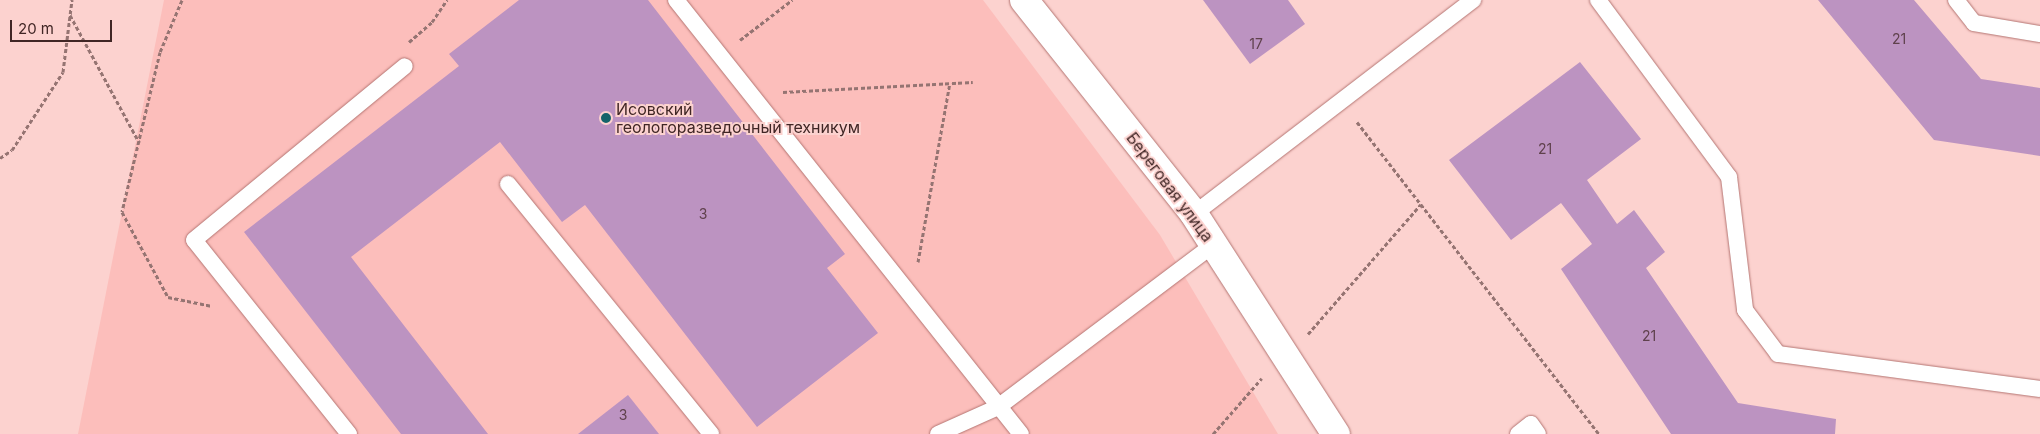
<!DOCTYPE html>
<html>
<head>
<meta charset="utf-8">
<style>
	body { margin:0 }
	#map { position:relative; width:2040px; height:434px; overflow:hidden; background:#fcd2cf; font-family:Inter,sans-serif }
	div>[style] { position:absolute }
	.built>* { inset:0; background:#fcbebb }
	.building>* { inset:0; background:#bc93c1 }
	.path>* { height:3px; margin-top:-1.5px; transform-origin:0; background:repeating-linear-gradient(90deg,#957472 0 4px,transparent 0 6.5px) }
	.roads { filter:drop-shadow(0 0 1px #b47572) drop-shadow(0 0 1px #b47572) }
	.service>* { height:16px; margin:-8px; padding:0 8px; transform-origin:8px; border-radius:8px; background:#fff }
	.tertiary>* { height:28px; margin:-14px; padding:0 14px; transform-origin:14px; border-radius:14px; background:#fff }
	.dots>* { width:14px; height:14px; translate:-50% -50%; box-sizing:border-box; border:2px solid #fcd2cf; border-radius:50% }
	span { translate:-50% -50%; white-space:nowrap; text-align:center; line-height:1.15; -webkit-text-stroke:4px #fcd2cf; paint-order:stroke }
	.number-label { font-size:14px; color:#5f414c }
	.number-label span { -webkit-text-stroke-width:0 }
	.poi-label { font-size:16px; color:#402625 }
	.left { translate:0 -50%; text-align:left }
	.street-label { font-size:16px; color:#402625 }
	.scale { position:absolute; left:10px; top:20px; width:102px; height:22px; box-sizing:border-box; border:2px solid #402625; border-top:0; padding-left:6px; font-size:15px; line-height:18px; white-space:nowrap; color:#402625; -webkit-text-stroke:4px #fcd2cf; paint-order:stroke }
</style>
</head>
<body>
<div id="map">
	<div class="built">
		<i style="clip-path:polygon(164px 0,983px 0,1160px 235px,1278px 434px,78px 434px)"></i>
	</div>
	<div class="building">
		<i style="clip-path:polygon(519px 0,648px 0,845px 254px,827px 268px,878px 333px,757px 427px,585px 205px,562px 222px,500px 142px,351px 257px,488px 434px,401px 434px,244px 232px,459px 66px,449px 54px)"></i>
		<i style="clip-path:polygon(1203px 0,1288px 0,1305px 24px,1250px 64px)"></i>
		<i style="clip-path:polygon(1818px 0,1914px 0,1981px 79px,2040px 88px,2040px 156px,1934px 140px)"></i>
		<i style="clip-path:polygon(1580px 62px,1641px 139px,1587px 180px,1617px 224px,1634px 210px,1665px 252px,1646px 268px,1738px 403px,1836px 419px,1835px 434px,1671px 434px,1561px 269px,1592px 244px,1561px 203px,1511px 240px,1449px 160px)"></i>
		<i style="clip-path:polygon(628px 395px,659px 434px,578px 434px)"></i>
	</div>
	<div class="path">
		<i style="left:182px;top:0;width:56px;rotate:112.9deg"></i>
		<i style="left:160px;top:52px;width:164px;rotate:103.4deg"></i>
		<i style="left:122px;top:212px;width:97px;rotate:61.6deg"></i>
		<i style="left:168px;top:297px;width:45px;rotate:11.6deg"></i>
		<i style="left:70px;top:15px;width:145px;rotate:61.5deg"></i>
		<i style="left:740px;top:40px;width:66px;rotate:-37.6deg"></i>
		<i style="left:409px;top:42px;width:30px;rotate:-41deg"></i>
		<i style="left:432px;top:22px;width:27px;rotate:-56deg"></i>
		<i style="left:783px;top:92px;width:190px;rotate:-3deg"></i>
		<i style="left:1357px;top:122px;width:395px;rotate:52.2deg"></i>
		<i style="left:0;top:158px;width:14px;rotate:-34deg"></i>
		<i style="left:12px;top:150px;width:93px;rotate:-56.8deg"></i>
		<i style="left:63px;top:72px;width:73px;rotate:-82.9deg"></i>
		<i style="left:918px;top:262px;width:182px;rotate:-79.9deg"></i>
		<i style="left:1308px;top:334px;width:172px;rotate:-49deg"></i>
		<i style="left:1213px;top:434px;width:74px;rotate:-48.8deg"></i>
	</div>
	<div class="roads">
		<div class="service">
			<i style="left:676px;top:0;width:554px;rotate:51.52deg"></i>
			<i style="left:1598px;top:0;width:220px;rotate:53.5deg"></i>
			<i style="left:1729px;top:177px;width:134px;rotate:83.1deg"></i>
			<i style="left:1745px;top:310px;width:55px;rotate:53.1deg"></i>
			<i style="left:1778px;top:354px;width:264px;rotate:7.6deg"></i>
			<i style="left:1956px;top:0;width:29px;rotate:52deg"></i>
			<i style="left:1974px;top:23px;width:67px;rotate:9.5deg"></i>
			<i style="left:508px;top:184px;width:322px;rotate:50.9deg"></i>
			<i style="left:1194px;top:214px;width:352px;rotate:-37.5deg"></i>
			<i style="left:349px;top:434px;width:248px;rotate:-128.6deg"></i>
			<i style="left:194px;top:240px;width:273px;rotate:-39.5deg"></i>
			<i style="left:938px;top:434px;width:66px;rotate:-24.2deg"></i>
			<i style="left:998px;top:407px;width:269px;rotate:-37deg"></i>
			<i style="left:1518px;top:434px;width:16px;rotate:-38deg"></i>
			<i style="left:1531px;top:424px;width:12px;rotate:55deg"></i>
		</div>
		<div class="tertiary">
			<i style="left:1024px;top:0;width:273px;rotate:51.5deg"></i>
			<i style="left:1194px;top:214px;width:262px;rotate:57.2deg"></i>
		</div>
	</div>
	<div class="dots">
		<i style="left:606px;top:118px;background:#15646a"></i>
	</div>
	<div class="number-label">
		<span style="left:1899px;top:39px">21</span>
		<span style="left:1256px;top:44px">17</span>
		<span style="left:1545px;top:149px">21</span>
		<span style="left:703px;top:214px">3</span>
		<span style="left:1649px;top:336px">21</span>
		<span style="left:623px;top:415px">3</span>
	</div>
	<div class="poi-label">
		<span class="left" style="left:616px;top:118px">Исовский<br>геологоразведочный техникум</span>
	</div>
	<div class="street-label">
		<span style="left:1170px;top:187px;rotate:53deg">Береговая улица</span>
	</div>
	<div class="scale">20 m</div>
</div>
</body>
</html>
